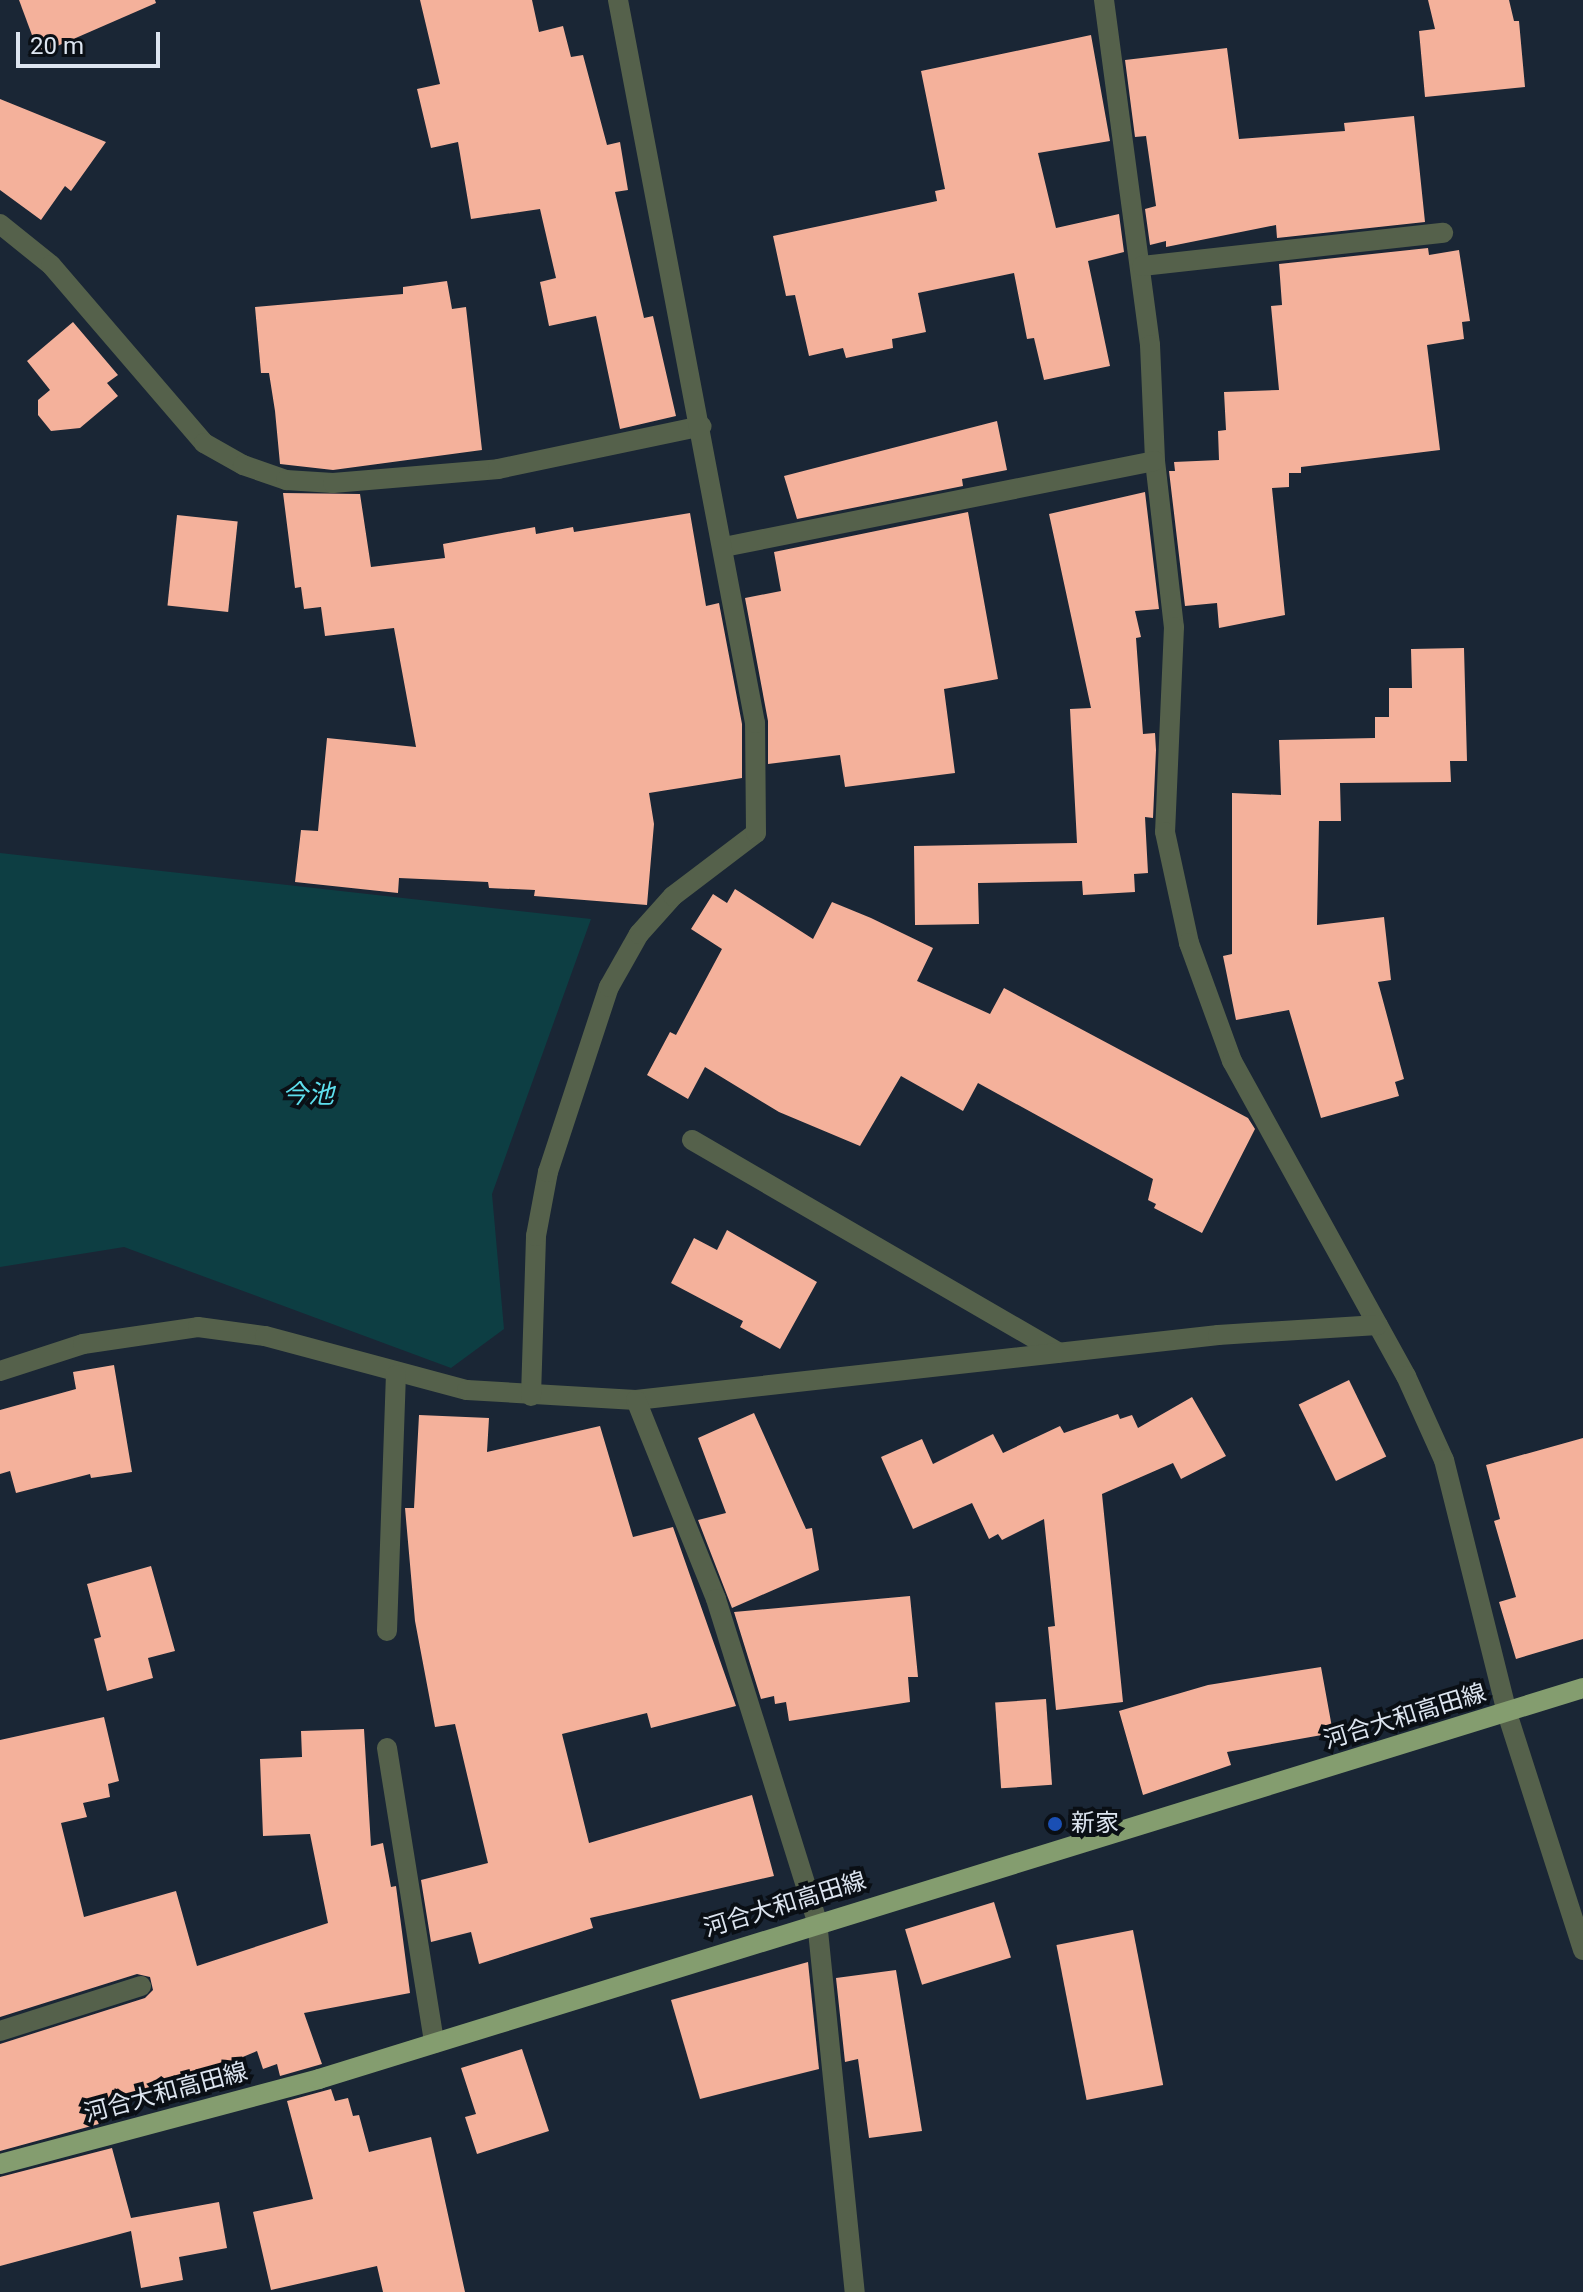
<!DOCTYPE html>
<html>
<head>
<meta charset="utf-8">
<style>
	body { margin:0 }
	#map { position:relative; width:1583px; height:2292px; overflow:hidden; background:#1a2635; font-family:Roboto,"Noto Sans JP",sans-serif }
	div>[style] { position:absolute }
	.water>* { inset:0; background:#0d3e43 }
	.building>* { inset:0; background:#f4b19b; transform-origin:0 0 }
	.minor>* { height:20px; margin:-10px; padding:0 10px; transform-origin:10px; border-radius:10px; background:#55614b }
	.major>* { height:20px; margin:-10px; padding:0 10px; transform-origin:10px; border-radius:10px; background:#849d6f }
	.dots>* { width:22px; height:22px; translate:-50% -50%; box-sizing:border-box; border:4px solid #0a0f15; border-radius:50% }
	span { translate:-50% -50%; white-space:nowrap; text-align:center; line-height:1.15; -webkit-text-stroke:8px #0a0f15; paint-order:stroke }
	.street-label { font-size:24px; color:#dde5f0 }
	.poi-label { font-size:24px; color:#dde5f0 }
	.left { translate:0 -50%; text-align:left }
	.water-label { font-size:26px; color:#5ddeed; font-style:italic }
	.scale { position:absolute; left:16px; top:32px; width:144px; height:36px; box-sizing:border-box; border:4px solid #dde5f0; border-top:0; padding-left:10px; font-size:24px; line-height:28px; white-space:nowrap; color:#dde5f0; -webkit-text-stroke:6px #0a0f15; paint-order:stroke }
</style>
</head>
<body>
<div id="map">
	<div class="water">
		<i style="clip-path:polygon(0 853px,591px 919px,492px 1194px,504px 1329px,451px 1368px,124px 1247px,0 1267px)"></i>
	</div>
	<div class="building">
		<i style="clip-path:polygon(19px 0,155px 0,156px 3px,39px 54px)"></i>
		<i style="clip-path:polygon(420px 0,532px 0,539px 32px,563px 26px,571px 57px,583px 55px,607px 145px,620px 142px,628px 190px,615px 192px,644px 318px,653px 316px,676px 416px,620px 429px,596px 316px,549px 326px,540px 282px,556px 278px,540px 209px,471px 219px,458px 142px,431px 148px,417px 89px,440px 84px)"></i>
		<i style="clip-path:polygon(1428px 0,1509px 0,1514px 21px,1519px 21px,1525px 87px,1425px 97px,1419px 31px,1435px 29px)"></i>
		<i style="clip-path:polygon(1091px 35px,1110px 141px,1038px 153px,1056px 228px,1119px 214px,1124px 252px,1088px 261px,1110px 366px,1044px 380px,1034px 338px,1027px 339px,1014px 273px,918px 293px,926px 332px,892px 339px,893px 348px,846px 358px,843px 348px,809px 356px,795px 295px,786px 296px,773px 236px,937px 201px,935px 191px,945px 189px,921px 71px)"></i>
		<i style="clip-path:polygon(1227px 48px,1239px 139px,1345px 131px,1344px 123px,1414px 116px,1425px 222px,1277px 238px,1276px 225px,1166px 247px,1166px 241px,1150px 245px,1145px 209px,1156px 206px,1146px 136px,1135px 137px,1125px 60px)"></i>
		<i style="clip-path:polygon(0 99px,106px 142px,71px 191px,65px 186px,41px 220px,0 190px)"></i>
		<i style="clip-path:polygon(1428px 248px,1429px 255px,1459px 250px,1470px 321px,1462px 322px,1464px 339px,1427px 345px,1440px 450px,1301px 467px,1301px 473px,1289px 473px,1289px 487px,1272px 488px,1285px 615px,1219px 628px,1217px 603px,1185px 606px,1169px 471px,1175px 471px,1174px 462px,1219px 460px,1218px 431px,1226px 430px,1224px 392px,1279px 390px,1271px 306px,1282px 305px,1279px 264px)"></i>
		<i style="clip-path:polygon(447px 281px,452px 309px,466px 307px,482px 450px,333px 470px,280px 464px,275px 411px,269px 373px,261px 373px,255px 307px,403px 294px,403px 287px)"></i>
		<i style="clip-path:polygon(73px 322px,118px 375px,107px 383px,118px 396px,80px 428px,51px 431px,38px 415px,38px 400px,50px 390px,27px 361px)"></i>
		<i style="clip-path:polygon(997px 421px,1007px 470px,962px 479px,963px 486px,797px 519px,784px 476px)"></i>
		<i style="clip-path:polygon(1145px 492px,1159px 609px,1135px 611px,1141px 637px,1136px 638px,1143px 734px,1155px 733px,1156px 750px,1153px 818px,1145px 817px,1148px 873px,1134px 874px,1135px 892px,1083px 895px,1082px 881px,978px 883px,979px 924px,915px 925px,914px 846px,1077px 843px,1070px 709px,1091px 708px,1049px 514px)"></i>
		<i style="clip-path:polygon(283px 493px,360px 494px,371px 567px,445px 558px,443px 544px,535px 527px,536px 534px,573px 527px,574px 532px,690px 513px,706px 606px,719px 603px,742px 724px,742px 778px,649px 793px,654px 824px,647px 905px,534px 896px,535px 890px,489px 888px,488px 882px,399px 878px,398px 893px,295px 882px,301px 830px,318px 831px,327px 738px,416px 747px,394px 628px,325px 636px,321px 607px,304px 609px,301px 587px,295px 588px)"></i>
		<i style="clip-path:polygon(968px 512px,998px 679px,944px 689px,955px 773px,845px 787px,840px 755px,768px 764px,768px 721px,745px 598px,781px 591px,774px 552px)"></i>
		<i style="left:177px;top:515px;width:61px;height:91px;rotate:6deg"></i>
		<i style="clip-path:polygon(1464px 648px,1467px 761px,1450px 761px,1451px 782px,1340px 783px,1341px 821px,1319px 821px,1317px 925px,1384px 917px,1391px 980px,1378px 982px,1404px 1079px,1395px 1082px,1399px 1096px,1321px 1118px,1289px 1010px,1236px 1020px,1223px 956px,1232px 954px,1232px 793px,1281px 795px,1279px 740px,1375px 738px,1375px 717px,1389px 717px,1389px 688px,1412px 688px,1411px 649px)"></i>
		<i style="clip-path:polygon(735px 889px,813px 939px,832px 902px,871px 918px,933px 948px,917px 981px,990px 1014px,1004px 988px,1248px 1118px,1255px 1129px,1202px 1233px,1154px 1208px,1156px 1204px,1148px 1200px,1153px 1179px,978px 1083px,963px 1111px,901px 1076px,860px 1146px,779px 1112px,705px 1067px,688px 1099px,647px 1075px,670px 1032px,676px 1035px,722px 949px,691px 929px,713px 894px,727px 903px)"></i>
		<i style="clip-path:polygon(727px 1230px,817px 1282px,780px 1349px,740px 1327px,743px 1321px,671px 1283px,694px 1238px,717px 1250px)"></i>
		<i style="clip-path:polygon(114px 1365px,132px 1472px,91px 1478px,90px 1474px,16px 1493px,10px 1471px,0 1474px,0 1410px,76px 1389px,73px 1372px)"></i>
		<i style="left:1349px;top:1380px;width:85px;height:56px;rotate:64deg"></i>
		<i style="clip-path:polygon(1192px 1397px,1226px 1456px,1181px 1479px,1173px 1463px,1102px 1494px,1123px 1702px,1056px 1710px,1048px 1627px,1055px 1626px,1044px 1519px,1002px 1540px,998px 1534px,989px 1539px,972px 1503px,913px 1529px,881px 1457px,922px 1439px,933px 1464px,993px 1434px,1003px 1453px,1060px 1426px,1064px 1433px,1118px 1414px,1120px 1419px,1132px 1415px,1138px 1428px)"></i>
		<i style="clip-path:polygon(754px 1413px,806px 1529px,812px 1528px,819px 1570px,732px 1608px,698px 1520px,726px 1513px,698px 1438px)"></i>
		<i style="clip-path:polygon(419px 1415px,489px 1418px,487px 1452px,600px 1426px,633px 1537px,673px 1527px,736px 1706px,651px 1728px,647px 1713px,562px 1734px,589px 1843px,752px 1795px,774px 1876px,590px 1918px,593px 1928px,479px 1964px,471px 1932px,431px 1942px,421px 1880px,488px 1863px,455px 1724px,435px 1727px,415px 1621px,405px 1508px,414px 1508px)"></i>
		<i style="clip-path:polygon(1583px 1438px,1583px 1639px,1516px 1659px,1499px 1602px,1516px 1597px,1494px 1521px,1500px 1519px,1486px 1465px)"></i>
		<i style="clip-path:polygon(151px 1566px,175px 1651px,148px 1658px,153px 1678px,107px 1691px,94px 1639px,101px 1637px,87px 1584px)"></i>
		<i style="clip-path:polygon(910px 1596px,918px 1677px,908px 1677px,910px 1702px,789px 1721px,786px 1702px,775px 1704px,774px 1696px,761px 1699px,734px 1612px)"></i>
		<i style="clip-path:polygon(1321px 1667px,1333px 1733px,1227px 1752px,1231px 1765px,1143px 1795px,1119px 1711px,1208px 1685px)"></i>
		<i style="left:1046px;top:1699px;width:86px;height:51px;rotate:86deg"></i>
		<i style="clip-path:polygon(104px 1717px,119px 1781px,108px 1784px,110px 1797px,83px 1803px,87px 1817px,61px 1823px,84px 1917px,176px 1891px,197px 1966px,328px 1923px,310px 1834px,263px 1836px,260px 1759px,302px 1757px,301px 1731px,364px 1729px,371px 1846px,383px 1843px,391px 1887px,396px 1886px,410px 1993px,304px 2013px,322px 2064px,280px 2076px,277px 2064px,263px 2069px,257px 2051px,180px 2083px,101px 2105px,106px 2122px,0 2151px,0 2044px,145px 1998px,153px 1990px,150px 1977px,137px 1974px,0 2017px,0 1740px)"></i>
		<i style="left:994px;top:1902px;width:58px;height:93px;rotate:73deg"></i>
		<i style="left:1133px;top:1930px;width:158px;height:78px;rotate:79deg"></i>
		<i style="clip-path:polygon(808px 1962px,819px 2069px,700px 2099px,671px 2000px)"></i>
		<i style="clip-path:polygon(896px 1970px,922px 2131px,869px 2138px,858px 2059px,845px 2062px,836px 1978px)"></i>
		<i style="clip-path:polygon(522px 2049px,549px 2131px,477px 2154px,465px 2117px,476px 2114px,461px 2068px)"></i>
		<i style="clip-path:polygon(331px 2089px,335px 2101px,348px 2098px,353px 2116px,359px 2115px,369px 2152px,431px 2137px,465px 2292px,383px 2292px,377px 2266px,271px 2290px,253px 2212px,313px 2199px,287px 2101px)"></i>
		<i style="clip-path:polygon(112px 2148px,131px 2218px,219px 2202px,227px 2248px,179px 2257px,183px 2280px,141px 2288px,131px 2231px,0 2266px,0 2177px)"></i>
	</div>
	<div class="minor">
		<i style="left:1104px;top:0;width:348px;rotate:82.4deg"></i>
		<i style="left:1150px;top:345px;width:116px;rotate:87.5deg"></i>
		<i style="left:1155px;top:461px;width:167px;rotate:83.5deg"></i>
		<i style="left:1174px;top:627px;width:205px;rotate:92.5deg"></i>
		<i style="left:1165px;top:832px;width:114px;rotate:77.8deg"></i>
		<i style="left:1189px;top:943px;width:126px;rotate:70deg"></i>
		<i style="left:1232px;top:1061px;width:360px;rotate:61.1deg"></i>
		<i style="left:1406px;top:1376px;width:92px;rotate:65.7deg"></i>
		<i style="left:1444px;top:1460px;width:261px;rotate:76deg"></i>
		<i style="left:1507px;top:1713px;width:249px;rotate:72.2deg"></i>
		<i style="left:0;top:224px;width:65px;rotate:38.8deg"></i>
		<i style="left:51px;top:265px;width:235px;rotate:49.3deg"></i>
		<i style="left:204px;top:443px;width:45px;rotate:29.4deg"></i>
		<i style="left:243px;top:465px;width:46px;rotate:19.2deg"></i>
		<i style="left:286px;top:480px;width:47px;rotate:3.7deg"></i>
		<i style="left:333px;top:483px;width:166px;rotate:-4.8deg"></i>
		<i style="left:498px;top:469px;width:208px;rotate:-11.9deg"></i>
		<i style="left:1142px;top:266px;width:303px;rotate:-6.3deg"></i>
		<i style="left:724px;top:547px;width:439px;rotate:-11.3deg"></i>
		<i style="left:692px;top:1140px;width:424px;rotate:30.1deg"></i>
		<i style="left:0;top:1371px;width:87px;rotate:-18deg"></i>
		<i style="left:83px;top:1344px;width:116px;rotate:-8.4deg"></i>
		<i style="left:198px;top:1327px;width:68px;rotate:7.7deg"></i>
		<i style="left:265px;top:1336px;width:209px;rotate:15deg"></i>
		<i style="left:467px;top:1390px;width:169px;rotate:3.4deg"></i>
		<i style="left:636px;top:1400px;width:586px;rotate:-6.37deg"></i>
		<i style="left:1218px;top:1335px;width:160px;rotate:-3.6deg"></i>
		<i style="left:531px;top:1396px;width:160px;rotate:-88.2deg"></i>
		<i style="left:536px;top:1236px;width:65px;rotate:-79.4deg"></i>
		<i style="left:548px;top:1172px;width:195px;rotate:-71.8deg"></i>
		<i style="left:609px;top:987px;width:61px;rotate:-60.5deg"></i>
		<i style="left:639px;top:934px;width:51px;rotate:-48.2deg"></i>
		<i style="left:673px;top:896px;width:104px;rotate:-37.2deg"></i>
		<i style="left:756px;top:833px;width:110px;rotate:-90.5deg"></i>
		<i style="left:755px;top:723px;width:736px;rotate:-100.73deg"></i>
		<i style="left:636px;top:1400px;width:214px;rotate:68.1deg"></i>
		<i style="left:716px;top:1599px;width:337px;rotate:72.6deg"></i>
		<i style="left:817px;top:1921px;width:373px;rotate:84.2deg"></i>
		<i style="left:387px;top:1631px;width:256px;rotate:-88deg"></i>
		<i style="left:387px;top:1748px;width:299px;rotate:80.9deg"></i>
		<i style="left:0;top:2031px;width:148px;rotate:-17.7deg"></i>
	</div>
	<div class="major">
		<i style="left:0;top:2164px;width:330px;rotate:-14.9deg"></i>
		<i style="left:319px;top:2079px;width:1323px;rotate:-17.19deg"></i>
	</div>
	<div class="dots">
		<i style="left:1055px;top:1824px;background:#1a4fb4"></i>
	</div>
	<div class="street-label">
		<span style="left:1405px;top:1717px;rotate:-17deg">河合大和高田線</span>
		<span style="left:785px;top:1905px;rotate:-17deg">河合大和高田線</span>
		<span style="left:166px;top:2093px;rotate:-15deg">河合大和高田線</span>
	</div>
	<div class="poi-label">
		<span class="left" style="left:1071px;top:1824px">新家</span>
	</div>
	<div class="water-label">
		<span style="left:308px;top:1095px">今池</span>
	</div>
	<div class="scale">20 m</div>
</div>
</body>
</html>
